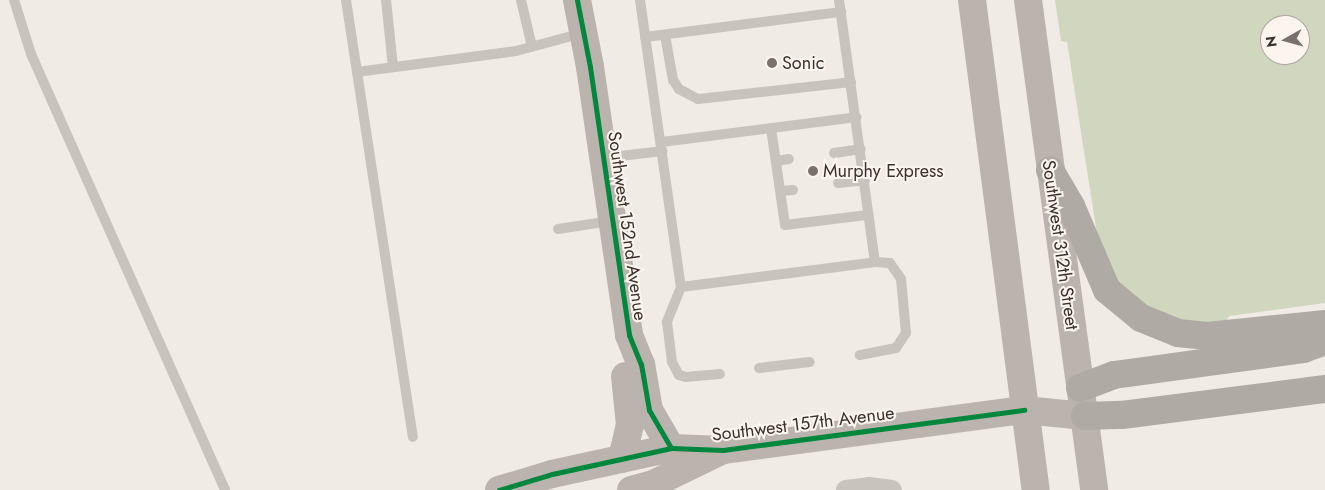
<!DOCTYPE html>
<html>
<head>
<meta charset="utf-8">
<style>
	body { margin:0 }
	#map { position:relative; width:1325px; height:490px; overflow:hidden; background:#f0ebe5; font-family:Jost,sans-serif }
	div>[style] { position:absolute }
	.green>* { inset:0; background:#d1d6bf }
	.lane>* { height:10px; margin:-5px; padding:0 5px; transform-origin:5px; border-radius:5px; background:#c9c3be }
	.street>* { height:20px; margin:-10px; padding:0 10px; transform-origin:10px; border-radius:10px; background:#c9c3be }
	.secondary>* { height:28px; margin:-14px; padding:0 14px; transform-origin:14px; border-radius:14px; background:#bab3ae }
	.highway>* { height:28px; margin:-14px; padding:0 14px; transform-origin:14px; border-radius:14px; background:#afaaa4 }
	.cycleway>* { height:5px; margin:-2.5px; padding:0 2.5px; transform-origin:2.5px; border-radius:2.5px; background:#00873e }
	.dots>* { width:14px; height:14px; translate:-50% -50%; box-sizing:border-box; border:2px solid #fbf5ee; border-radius:50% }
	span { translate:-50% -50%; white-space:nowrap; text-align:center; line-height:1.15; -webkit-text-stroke:4px #fbf5ee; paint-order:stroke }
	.poi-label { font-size:18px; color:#3b302b }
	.left { translate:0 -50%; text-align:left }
	.street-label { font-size:18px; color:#3b302b }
	.north { position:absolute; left:1260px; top:15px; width:50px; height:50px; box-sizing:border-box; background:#fbf5ee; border:1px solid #aea6a0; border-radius:50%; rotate:263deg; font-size:14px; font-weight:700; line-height:20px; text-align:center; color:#3b302b }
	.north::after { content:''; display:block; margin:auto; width:18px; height:22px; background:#7a716c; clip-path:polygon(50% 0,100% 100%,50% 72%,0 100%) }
</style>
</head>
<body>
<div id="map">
	<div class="green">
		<i style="clip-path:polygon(evenodd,1055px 0,1325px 0,1325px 303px,1229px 316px,1224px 325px,1194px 325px,1141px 304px,1110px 274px,1096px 228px,1067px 42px,1061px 41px,1055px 0,1270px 25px,1300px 25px,1300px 55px,1270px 55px,1270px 25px)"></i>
	</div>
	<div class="lane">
		<i style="left:14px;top:0;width:57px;rotate:72.5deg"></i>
		<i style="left:31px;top:54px;width:477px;rotate:66deg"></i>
		<i style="left:346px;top:0;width:442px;rotate:81.3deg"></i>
		<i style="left:386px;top:0;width:67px;rotate:84deg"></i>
		<i style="left:521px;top:0;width:48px;rotate:76.8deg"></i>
		<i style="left:640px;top:0;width:290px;rotate:81.9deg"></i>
		<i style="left:681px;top:287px;width:38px;rotate:112deg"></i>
		<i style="left:667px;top:322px;width:40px;rotate:82.9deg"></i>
		<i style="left:672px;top:362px;width:15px;rotate:62deg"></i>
		<i style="left:679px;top:375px;width:7px;rotate:16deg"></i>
		<i style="left:686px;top:377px;width:34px;rotate:-5deg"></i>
		<i style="left:839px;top:0;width:264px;rotate:82.2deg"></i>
		<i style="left:665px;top:35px;width:46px;rotate:79.9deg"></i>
		<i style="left:673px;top:80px;width:11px;rotate:56deg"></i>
		<i style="left:679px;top:89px;width:21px;rotate:28deg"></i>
		<i style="left:698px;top:99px;width:154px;rotate:-6.3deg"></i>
		<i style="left:645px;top:37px;width:198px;rotate:-7.3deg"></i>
		<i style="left:357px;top:72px;width:160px;rotate:-7.5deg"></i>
		<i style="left:516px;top:51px;width:69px;rotate:-15deg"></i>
		<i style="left:771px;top:128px;width:98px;rotate:81.8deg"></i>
		<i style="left:785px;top:225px;width:84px;rotate:-6.9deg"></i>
		<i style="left:662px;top:142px;width:196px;rotate:-7.3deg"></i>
		<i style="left:834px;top:153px;width:27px;rotate:-8deg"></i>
		<i style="left:604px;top:158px;width:59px;rotate:-6.8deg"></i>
		<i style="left:776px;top:161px;width:13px;rotate:-9deg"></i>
		<i style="left:838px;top:183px;width:27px;rotate:-6deg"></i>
		<i style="left:781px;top:191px;width:12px;rotate:-5deg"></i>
		<i style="left:558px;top:229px;width:54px;rotate:-8.6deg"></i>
		<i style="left:681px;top:287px;width:196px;rotate:-7.3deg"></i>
		<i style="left:875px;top:262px;width:15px;rotate:4deg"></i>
		<i style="left:890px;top:263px;width:19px;rotate:55deg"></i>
		<i style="left:901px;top:279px;width:54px;rotate:84.7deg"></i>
		<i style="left:906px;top:333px;width:18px;rotate:124deg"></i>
		<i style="left:896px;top:348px;width:37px;rotate:169deg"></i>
		<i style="left:759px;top:368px;width:51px;rotate:-6.7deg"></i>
	</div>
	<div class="street">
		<i style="left:846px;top:490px;width:23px;rotate:-7deg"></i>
		<i style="left:869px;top:487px;width:23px;rotate:7deg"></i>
	</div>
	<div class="secondary">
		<i style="left:577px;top:0;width:68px;rotate:79deg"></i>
		<i style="left:590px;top:67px;width:271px;rotate:81.7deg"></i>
		<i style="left:629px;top:335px;width:31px;rotate:68deg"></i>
		<i style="left:641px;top:364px;width:47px;rotate:80.1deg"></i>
		<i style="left:649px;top:410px;width:44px;rotate:59.9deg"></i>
		<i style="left:972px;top:0;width:494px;rotate:82.6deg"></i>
		<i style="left:1028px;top:0;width:494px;rotate:82.3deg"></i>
		<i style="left:622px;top:459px;width:35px;rotate:-77deg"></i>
		<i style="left:630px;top:425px;width:49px;rotate:-95.8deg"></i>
		<i style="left:499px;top:490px;width:55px;rotate:-16.8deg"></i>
		<i style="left:552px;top:474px;width:122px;rotate:-12.3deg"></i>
		<i style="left:671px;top:448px;width:52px;rotate:2.2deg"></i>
		<i style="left:723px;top:450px;width:304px;rotate:-7.6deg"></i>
		<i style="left:1024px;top:410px;width:61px;rotate:5.6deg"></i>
		<i style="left:631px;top:490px;width:23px;rotate:-15deg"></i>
		<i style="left:653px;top:484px;width:73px;rotate:-25.9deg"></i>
	</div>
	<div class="highway">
		<i style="left:1050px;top:170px;width:42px;rotate:59.7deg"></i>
		<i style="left:1071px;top:206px;width:91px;rotate:66.8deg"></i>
		<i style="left:1107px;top:290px;width:44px;rotate:39.5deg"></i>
		<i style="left:1141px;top:318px;width:40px;rotate:22deg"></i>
		<i style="left:1178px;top:333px;width:29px;rotate:6deg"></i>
		<i style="left:1207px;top:336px;width:119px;rotate:-5.8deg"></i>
		<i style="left:1080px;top:388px;width:36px;rotate:-21deg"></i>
		<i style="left:1114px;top:375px;width:191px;rotate:-7.8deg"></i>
		<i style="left:1303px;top:349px;width:23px;rotate:-20deg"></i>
		<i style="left:1085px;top:416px;width:37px;rotate:-2deg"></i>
		<i style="left:1122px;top:415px;width:205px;rotate:-7.3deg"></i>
	</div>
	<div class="cycleway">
		<i style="left:577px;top:0;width:68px;rotate:79deg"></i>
		<i style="left:590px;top:67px;width:271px;rotate:81.7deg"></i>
		<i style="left:629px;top:335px;width:31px;rotate:68deg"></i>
		<i style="left:641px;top:364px;width:47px;rotate:80.1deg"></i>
		<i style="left:649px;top:410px;width:44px;rotate:59.9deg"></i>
		<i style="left:499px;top:490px;width:55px;rotate:-16.8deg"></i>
		<i style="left:552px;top:474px;width:122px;rotate:-12.3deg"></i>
		<i style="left:671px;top:448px;width:52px;rotate:2.2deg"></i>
		<i style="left:723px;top:450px;width:304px;rotate:-7.6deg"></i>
	</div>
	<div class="dots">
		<i style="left:772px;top:63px;background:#7a716c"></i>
		<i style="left:813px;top:171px;background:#7a716c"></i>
	</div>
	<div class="poi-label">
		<span class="left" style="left:782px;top:63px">Sonic</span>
		<span class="left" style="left:823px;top:171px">Murphy Express</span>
	</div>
	<div class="street-label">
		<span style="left:627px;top:226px;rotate:82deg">Southwest 152nd Avenue</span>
		<span style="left:1060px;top:245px;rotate:82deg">Southwest 312th Street</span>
		<span style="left:803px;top:424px;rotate:-7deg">Southwest 157th Avenue</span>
	</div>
	<div class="north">N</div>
</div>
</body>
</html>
